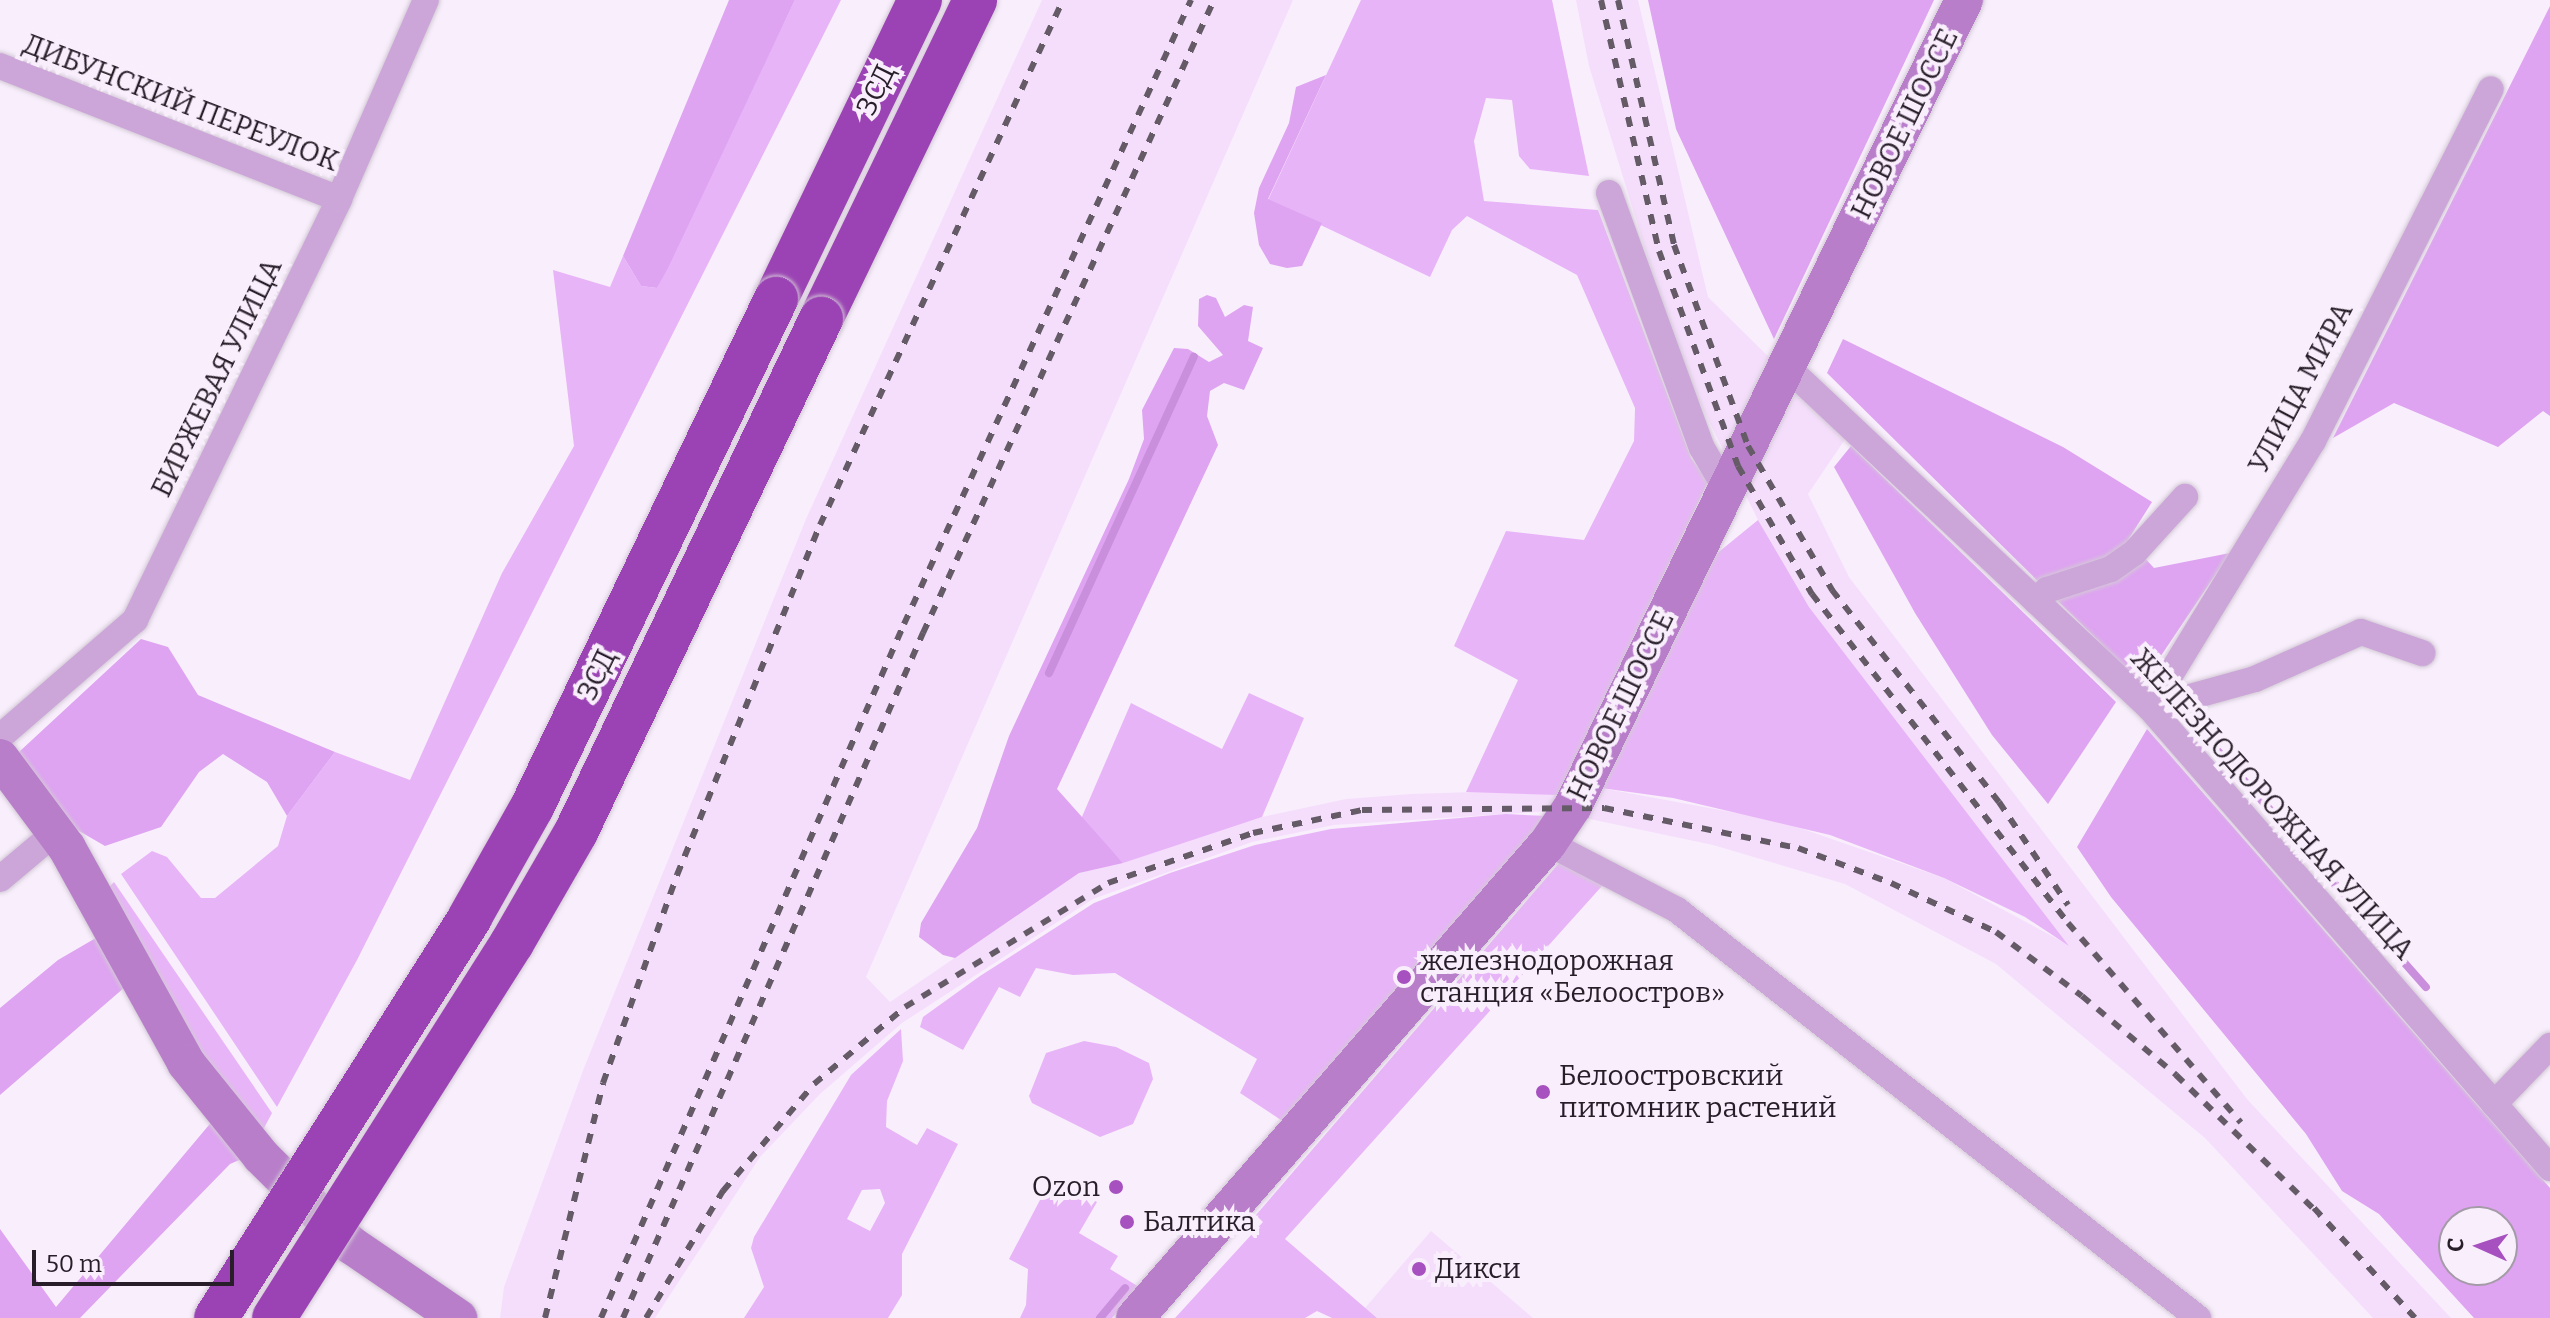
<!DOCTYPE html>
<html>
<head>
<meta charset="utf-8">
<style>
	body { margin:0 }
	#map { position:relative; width:2550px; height:1318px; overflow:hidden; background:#f9effc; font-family:Bitter,serif }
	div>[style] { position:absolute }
	.built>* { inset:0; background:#f5defc }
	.green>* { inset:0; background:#e8b4f8 }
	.forest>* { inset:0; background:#dea3f1 }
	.stream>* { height:8px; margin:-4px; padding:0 4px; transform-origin:4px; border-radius:4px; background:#ca8fdc }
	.roads { filter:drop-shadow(0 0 2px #d3c9d6) drop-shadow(0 0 2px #d3c9d6) }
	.street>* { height:26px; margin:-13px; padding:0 13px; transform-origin:13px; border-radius:13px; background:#cca6d9 }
	.secondary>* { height:38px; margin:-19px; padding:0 19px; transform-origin:19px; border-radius:19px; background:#b87eca }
	.highway>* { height:44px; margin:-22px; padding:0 22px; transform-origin:22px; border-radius:22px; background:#9b43b4 }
	.rail>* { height:6px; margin-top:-3px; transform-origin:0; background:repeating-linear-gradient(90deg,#645b67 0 10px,transparent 0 20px) }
	.bridges { filter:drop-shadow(0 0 2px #d3c9d6) drop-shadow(0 0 2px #d3c9d6) }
	.highway-bridge>* { height:44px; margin:-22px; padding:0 22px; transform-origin:22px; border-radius:22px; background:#9b43b4 }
	.dots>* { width:22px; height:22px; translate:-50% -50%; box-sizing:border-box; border:4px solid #f9effc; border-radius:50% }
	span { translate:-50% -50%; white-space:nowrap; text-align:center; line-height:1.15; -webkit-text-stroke:8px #f9effc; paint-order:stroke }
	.street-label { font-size:28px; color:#271e2a }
	.poi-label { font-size:28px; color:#271e2a }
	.left { translate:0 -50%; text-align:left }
	.right { translate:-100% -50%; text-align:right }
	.north { position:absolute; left:2438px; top:1206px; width:80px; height:80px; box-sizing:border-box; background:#f9effc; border:2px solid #a59ba8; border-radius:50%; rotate:273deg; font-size:22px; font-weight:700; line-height:32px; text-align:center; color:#271e2a }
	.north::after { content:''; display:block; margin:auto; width:28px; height:36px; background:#a651bf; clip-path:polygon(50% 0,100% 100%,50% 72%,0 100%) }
	.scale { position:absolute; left:32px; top:1250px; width:202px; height:36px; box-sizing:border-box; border:4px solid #271e2a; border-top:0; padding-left:10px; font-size:24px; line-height:28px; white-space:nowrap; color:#271e2a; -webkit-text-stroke:6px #f9effc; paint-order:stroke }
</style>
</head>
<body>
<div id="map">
	<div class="built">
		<i style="clip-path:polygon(1042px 0,1293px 0,866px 977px,890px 1002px,1079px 873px,1262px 817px,1346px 799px,1411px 794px,1601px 788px,1780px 821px,1944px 878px,2067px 944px,1809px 607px,1758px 520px,1680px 363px,1589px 66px,1576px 0,1638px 0,1708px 297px,1848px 435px,1808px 494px,1849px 577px,2247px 1099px,2451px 1318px,2373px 1318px,2205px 1138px,1996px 964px,1845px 884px,1713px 845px,1552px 811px,1334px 825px,1252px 842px,1093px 899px,902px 1023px,820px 1094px,760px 1157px,655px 1318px,500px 1318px,504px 1287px,584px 1068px,806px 519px)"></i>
		<i style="clip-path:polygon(1431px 1231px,1533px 1318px,1377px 1318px,1365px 1308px)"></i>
	</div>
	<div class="green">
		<i style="clip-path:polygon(795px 0,841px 0,357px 960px,277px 1107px,121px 874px,152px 851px,167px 857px,201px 898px,215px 898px,278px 846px,287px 816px,335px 752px,410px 780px,502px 573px,574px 446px,553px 270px,610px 287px,623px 256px,641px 286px,657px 288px)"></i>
		<i style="clip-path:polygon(1361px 0,1552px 0,1589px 176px,1530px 169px,1519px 156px,1512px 100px,1486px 98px,1474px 141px,1484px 201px,1598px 210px,1691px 458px,1708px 482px,1558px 795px,1466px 792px,1518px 680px,1454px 646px,1506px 531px,1584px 540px,1634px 441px,1635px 408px,1577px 275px,1467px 216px,1452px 230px,1430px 277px,1268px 200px)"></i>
		<i style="clip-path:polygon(1758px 520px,1809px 607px,2069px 946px,2025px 917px,1944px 878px,1830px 835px,1673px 798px,1601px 788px,1715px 555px)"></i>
		<i style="clip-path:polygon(1249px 693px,1304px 718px,1262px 817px,1123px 863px,1081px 819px,1131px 703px,1222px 749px)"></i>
		<i style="clip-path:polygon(1506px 814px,1547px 816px,1284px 1122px,1240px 1093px,1257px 1059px,1115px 973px,1073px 975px,1036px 968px,1020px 997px,999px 987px,963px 1050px,920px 1027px,923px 1017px,980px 976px,1094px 903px,1170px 873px,1255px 845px,1331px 829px)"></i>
		<i style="clip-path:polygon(1566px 855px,1611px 876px,1285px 1239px,1377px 1318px,1332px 1318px,1317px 1311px,1305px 1318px,1175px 1318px,1263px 1222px,1256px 1215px)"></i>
		<i style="clip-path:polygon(114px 882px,272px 1113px,263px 1130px,195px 1046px,109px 887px)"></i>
		<i style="clip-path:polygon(evenodd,901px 1029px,903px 1061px,887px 1101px,886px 1127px,917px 1145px,927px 1128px,958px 1144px,902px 1254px,902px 1295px,888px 1318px,744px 1318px,764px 1287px,751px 1248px,754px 1237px,851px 1075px,901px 1029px,880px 1189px,885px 1203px,870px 1231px,847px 1219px,862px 1190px,880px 1189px)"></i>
		<i style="clip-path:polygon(1084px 1041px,1116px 1047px,1149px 1063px,1153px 1079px,1133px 1124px,1100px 1137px,1032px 1103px,1029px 1096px,1046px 1053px)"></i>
		<i style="clip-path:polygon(1052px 1177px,1097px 1202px,1079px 1233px,1118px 1256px,1110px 1269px,1139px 1287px,1112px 1318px,1020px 1318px,1026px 1305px,1028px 1269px,1009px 1259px)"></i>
	</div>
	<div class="forest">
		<i style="clip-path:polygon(729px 0,795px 0,668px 268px,657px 288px,641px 286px,623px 256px)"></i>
		<i style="clip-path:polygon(1648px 0,1934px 0,1774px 339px,1676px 129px)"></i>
		<i style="clip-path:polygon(2550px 6px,2550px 416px,2543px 411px,2498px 447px,2394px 403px,2333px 438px)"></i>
		<i style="clip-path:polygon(1326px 75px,1268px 199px,1322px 223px,1302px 266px,1287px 268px,1270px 264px,1259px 245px,1254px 213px,1259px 188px,1289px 123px,1296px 87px)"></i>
		<i style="clip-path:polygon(1207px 295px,1216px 298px,1225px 317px,1244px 305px,1253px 307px,1248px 341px,1263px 348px,1244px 390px,1224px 383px,1210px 391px,1207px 416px,1218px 445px,1057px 789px,1123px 863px,1079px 873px,955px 958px,943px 955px,919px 937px,921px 923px,977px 828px,1009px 736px,1129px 479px,1144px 439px,1142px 410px,1174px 348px,1188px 349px,1209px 362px,1223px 355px,1198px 326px,1199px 299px)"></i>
		<i style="clip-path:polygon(1843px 339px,2063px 447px,2152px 502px,2128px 540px,2154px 568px,2230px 553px,2142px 684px,1827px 373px)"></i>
		<i style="clip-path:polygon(1851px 446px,2116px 702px,2048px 804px,1992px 735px,1915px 613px,1834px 467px)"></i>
		<i style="clip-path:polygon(141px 639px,168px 647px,198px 695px,335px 752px,287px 816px,267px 782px,223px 754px,199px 772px,161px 827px,105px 846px,74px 828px,19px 752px)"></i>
		<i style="clip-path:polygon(evenodd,2147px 729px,2550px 1188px,2550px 1318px,2474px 1318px,2379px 1214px,2342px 1191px,2306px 1134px,2111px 897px,2077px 847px,2147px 729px,2454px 1222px,2502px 1222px,2502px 1270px,2454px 1270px,2454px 1222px)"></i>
		<i style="clip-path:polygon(113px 928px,258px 1152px,230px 1164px,80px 1318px,0 1318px,0 1229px,56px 1307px,214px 1119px,125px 987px,0 1095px,0 1008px,58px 960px)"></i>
	</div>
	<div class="stream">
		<i style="left:1049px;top:673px;width:348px;rotate:-65.4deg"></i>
		<i style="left:2191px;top:721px;width:123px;rotate:48.3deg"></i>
		<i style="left:2302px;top:847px;width:187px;rotate:48.5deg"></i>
		<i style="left:1100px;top:1318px;width:39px;rotate:-50deg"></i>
	</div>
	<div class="roads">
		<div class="street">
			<i style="left:0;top:66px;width:364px;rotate:21.4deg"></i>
			<i style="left:1609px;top:193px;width:271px;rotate:70deg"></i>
			<i style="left:1702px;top:448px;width:48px;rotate:59.7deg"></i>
			<i style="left:1788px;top:368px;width:497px;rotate:43.2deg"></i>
			<i style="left:2150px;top:708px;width:610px;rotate:48.99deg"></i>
			<i style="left:2036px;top:601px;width:16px;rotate:-45deg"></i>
			<i style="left:2047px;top:590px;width:67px;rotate:-18.2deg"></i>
			<i style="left:2111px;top:569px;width:28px;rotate:-35deg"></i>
			<i style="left:2134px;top:553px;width:76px;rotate:-47.7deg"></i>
			<i style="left:2150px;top:708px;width:313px;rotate:-58.6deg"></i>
			<i style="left:2313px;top:441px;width:394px;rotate:-63.2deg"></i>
			<i style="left:2150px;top:708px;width:109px;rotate:-15.4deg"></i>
			<i style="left:2255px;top:679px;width:116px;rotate:-23.9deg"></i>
			<i style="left:2361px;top:632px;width:65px;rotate:19deg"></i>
			<i style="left:0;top:737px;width:179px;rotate:-40.9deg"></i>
			<i style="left:135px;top:620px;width:468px;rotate:-64.1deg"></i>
			<i style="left:339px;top:199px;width:217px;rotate:-66.4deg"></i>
			<i style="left:1548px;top:843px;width:145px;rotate:27.4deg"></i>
			<i style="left:1677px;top:910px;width:662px;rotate:38.06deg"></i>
			<i style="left:0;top:879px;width:73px;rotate:-40deg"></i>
			<i style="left:2494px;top:1104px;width:81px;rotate:-46deg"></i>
		</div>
		<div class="secondary">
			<i style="left:0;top:758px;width:112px;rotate:53.3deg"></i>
			<i style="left:67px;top:848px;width:246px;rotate:61deg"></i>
			<i style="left:186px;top:1063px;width:119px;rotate:51.1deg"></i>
			<i style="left:261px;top:1156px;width:127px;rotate:44.7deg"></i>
			<i style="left:351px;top:1245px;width:130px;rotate:34.3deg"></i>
			<i style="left:1135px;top:1318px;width:629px;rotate:-48.99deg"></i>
			<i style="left:1548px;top:843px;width:45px;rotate:-56deg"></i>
			<i style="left:1573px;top:806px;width:896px;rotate:-64.12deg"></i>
		</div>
		<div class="highway">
			<i style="left:776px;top:299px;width:332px;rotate:-64.3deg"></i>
			<i style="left:821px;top:319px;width:354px;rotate:-64.2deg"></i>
		</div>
	</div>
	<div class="rail">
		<i style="left:1601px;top:0;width:258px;rotate:77deg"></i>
		<i style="left:1659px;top:251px;width:229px;rotate:69.8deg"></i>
		<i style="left:1738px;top:466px;width:148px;rotate:60deg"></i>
		<i style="left:1812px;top:594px;width:417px;rotate:52.1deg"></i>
		<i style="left:2068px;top:923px;width:264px;rotate:49.1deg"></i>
		<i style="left:1618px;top:0;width:251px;rotate:77.1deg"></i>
		<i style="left:1674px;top:245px;width:214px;rotate:69.8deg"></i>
		<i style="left:1748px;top:446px;width:167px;rotate:59.7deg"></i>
		<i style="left:1832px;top:590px;width:270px;rotate:51.8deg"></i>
		<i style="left:1999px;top:802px;width:124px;rotate:56.2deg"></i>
		<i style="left:2314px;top:1208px;width:149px;rotate:47.4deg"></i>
		<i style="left:545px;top:1318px;width:242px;rotate:-76.1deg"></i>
		<i style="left:603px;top:1083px;width:221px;rotate:-70.4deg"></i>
		<i style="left:677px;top:875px;width:378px;rotate:-67.8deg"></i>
		<i style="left:820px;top:525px;width:579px;rotate:-65.16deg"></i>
		<i style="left:601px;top:1318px;width:757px;rotate:-66.41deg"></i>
		<i style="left:904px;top:624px;width:687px;rotate:-65.3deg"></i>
		<i style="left:623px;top:1318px;width:748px;rotate:-66.35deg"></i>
		<i style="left:923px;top:633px;width:697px;rotate:-65.31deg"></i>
		<i style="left:646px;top:1318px;width:149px;rotate:-58.8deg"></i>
		<i style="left:723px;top:1191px;width:140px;rotate:-49.6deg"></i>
		<i style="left:814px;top:1084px;width:119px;rotate:-40.2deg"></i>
		<i style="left:905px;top:1007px;width:238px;rotate:-31.4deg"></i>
		<i style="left:1108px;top:883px;width:153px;rotate:-19deg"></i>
		<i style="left:1253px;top:833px;width:111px;rotate:-11.9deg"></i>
		<i style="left:1362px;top:810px;width:242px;rotate:-0.5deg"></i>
		<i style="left:1604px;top:808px;width:198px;rotate:11.7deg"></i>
		<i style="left:1798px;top:848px;width:99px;rotate:20.6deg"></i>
		<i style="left:1891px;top:883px;width:116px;rotate:25deg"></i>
		<i style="left:1996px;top:932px;width:107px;rotate:36.7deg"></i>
		<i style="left:2082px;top:996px;width:123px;rotate:40deg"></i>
		<i style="left:2176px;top:1075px;width:202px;rotate:44.2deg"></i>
	</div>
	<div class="bridges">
		<div class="highway-bridge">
			<i style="left:216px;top:1318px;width:475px;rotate:-57.6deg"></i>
			<i style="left:470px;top:917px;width:126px;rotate:-60.6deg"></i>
			<i style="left:532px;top:807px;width:564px;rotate:-64.34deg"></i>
			<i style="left:274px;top:1318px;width:444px;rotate:-57.6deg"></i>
			<i style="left:512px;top:943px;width:128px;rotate:-60deg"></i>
			<i style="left:576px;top:832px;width:569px;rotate:-64.47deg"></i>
		</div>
	</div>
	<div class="dots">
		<i style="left:1404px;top:977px;background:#a651bf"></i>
		<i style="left:1543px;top:1092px;background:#a651bf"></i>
		<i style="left:1116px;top:1187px;background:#a651bf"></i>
		<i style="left:1127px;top:1222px;background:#a651bf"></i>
		<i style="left:1419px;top:1269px;background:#a651bf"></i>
	</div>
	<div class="street-label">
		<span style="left:876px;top:90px;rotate:-64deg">ЗСД</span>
		<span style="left:181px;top:103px;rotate:21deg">ДИБУНСКИЙ ПЕРЕУЛОК</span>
		<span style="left:1905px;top:124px;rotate:-64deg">НОВОЕ ШОССЕ</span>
		<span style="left:217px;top:378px;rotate:-64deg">БИРЖЕВАЯ УЛИЦА</span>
		<span style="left:2301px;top:388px;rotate:-62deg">УЛИЦА МИРА</span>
		<span style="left:597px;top:675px;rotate:-64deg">ЗСД</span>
		<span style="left:1621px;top:706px;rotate:-64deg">НОВОЕ ШОССЕ</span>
		<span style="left:2272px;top:804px;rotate:48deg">ЖЕЛЕЗНОДОРОЖНАЯ УЛИЦА</span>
	</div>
	<div class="poi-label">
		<span class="left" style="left:1420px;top:977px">железнодорожная<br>станция «Белоостров»</span>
		<span class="left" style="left:1559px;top:1092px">Белоостровский<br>питомник растений</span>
		<span class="right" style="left:1100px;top:1187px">Ozon</span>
		<span class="left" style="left:1143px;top:1222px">Балтика</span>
		<span class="left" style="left:1435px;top:1269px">Дикси</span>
	</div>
	<div class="north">С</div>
	<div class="scale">50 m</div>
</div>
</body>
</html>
